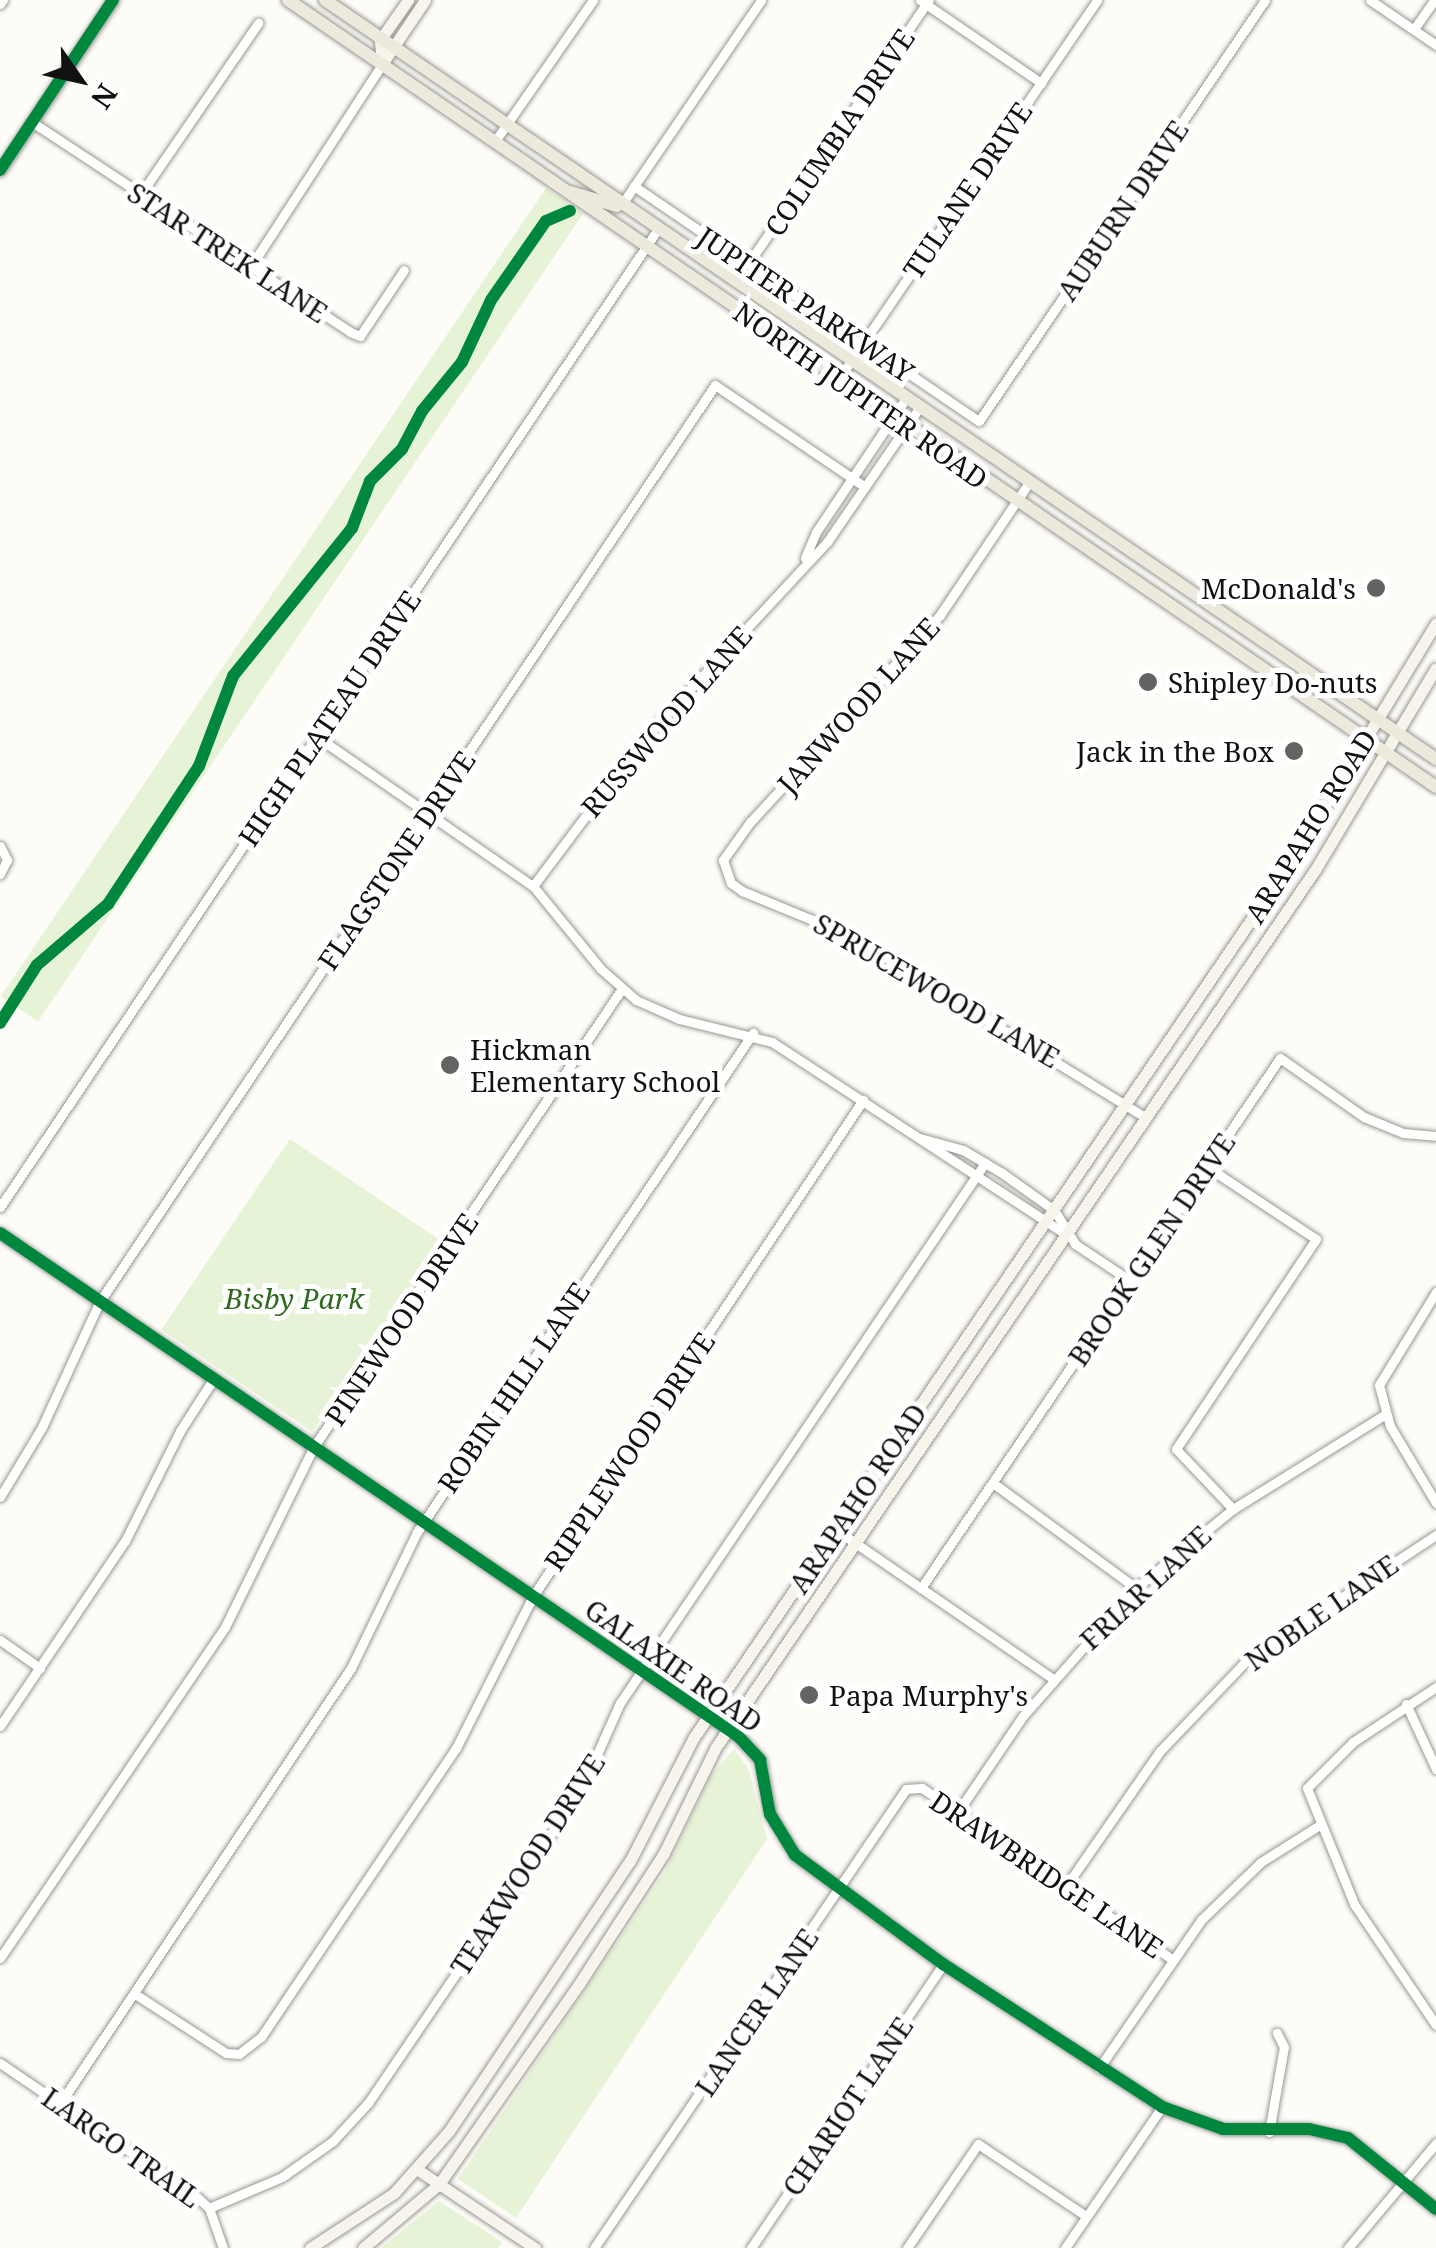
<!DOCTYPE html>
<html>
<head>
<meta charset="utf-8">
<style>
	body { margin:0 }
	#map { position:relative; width:1436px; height:2248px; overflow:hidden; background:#fdfcf7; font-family:"Noto Serif",serif }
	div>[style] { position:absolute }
	.green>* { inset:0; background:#e7f3d7; transform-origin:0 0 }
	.roads { filter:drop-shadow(0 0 2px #979795) drop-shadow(0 0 2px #979795) }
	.street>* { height:9px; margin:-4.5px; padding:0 4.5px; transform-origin:4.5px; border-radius:4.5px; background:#fffffe }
	.secondary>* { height:11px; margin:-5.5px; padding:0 5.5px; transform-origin:5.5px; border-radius:5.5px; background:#f6f4eb }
	.primary>* { height:12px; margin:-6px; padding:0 6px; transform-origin:6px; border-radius:6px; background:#ede9dc }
	.cycleway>* { height:12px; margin:-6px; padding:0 6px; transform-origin:6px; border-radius:6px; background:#00873e }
	.dots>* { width:28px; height:28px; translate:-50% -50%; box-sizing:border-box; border:5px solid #fff; border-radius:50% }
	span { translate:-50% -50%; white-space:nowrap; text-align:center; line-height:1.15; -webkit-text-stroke:10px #fff; paint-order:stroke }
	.street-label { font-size:28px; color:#111 }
	.poi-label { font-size:28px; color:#111 }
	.right { translate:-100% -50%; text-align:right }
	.left { translate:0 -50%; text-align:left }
	.park-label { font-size:28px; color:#2f6b1f; font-style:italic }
	.north { position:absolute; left:30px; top:30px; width:100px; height:100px; -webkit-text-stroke:8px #fff; paint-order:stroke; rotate:124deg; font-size:28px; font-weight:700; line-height:40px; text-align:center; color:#111 }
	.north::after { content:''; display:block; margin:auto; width:35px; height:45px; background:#111; clip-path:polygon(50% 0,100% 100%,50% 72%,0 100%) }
</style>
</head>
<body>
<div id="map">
	<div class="green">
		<i style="left:546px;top:188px;width:45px;height:975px;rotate:34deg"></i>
		<i style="left:290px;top:1139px;width:182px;height:230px;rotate:34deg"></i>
		<i style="clip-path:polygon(734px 1749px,749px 1770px,767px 1839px,516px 2218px,458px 2179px,666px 1870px,712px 1774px)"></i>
		<i style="clip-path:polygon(439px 2201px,502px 2242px,498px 2248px,381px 2248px)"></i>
	</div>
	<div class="roads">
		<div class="street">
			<i style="left:920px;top:0;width:147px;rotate:34.4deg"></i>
			<i style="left:1370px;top:0;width:80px;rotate:34.3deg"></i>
			<i style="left:0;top:4px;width:5px;rotate:-53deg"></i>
			<i style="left:1414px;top:29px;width:35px;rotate:-55deg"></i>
			<i style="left:32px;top:122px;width:381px;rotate:33.4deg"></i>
			<i style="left:350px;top:332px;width:11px;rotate:22deg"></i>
			<i style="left:360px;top:336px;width:79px;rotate:-56.3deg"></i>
			<i style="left:495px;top:141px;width:172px;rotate:-55.2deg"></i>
			<i style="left:634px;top:186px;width:417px;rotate:34.3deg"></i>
			<i style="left:979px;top:421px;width:509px;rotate:-55.81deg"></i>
			<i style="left:140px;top:195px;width:209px;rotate:-55.5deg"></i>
			<i style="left:622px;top:204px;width:247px;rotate:-55.7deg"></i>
			<i style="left:748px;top:264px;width:320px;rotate:-55.6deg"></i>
			<i style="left:251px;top:266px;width:241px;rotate:-57deg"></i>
			<i style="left:838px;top:380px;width:460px;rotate:-55.7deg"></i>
			<i style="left:1028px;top:484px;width:158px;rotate:123.9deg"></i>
			<i style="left:940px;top:615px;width:281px;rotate:132.5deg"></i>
			<i style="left:750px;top:822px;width:47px;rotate:125.4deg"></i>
			<i style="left:723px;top:860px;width:24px;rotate:71deg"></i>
			<i style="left:731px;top:883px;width:14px;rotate:36deg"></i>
			<i style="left:742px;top:891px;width:116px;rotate:22.4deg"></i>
			<i style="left:849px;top:935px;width:349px;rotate:31.6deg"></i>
			<i style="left:805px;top:558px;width:28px;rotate:-67deg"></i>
			<i style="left:816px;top:532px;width:161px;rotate:-56.1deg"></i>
			<i style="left:316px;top:736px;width:264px;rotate:34.7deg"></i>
			<i style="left:533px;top:886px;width:107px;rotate:50.7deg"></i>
			<i style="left:601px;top:969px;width:47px;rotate:41.5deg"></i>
			<i style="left:636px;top:1000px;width:47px;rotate:23.8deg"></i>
			<i style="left:679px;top:1019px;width:96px;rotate:13.9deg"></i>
			<i style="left:772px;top:1042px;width:353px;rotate:33.2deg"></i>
			<i style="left:0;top:846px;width:16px;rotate:63deg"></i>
			<i style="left:7px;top:860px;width:16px;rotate:117deg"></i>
			<i style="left:533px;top:886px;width:181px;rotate:-53.1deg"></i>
			<i style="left:642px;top:741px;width:272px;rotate:-47.1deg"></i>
			<i style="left:827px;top:542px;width:163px;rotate:-55.5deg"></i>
			<i style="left:920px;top:1138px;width:45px;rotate:15.6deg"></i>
			<i style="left:963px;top:1150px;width:45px;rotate:30.5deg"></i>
			<i style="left:1002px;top:1173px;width:64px;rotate:35.4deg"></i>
			<i style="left:1054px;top:1210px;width:40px;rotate:58deg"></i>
			<i style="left:1075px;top:1244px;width:65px;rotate:33.7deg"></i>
			<i style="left:1206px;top:1166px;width:132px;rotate:33.6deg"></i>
			<i style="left:1316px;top:1239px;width:252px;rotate:123.7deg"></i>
			<i style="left:1176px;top:1449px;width:83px;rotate:46.5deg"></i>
			<i style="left:0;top:1207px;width:1179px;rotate:-56.07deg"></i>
			<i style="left:1436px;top:1292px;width:109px;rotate:121.5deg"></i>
			<i style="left:1379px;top:1385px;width:42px;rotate:75deg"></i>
			<i style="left:1390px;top:1426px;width:90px;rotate:59.1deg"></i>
			<i style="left:993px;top:1483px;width:177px;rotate:36.3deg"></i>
			<i style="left:0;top:1497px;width:82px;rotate:-59deg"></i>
			<i style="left:42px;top:1427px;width:139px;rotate:-65.3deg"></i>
			<i style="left:100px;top:1301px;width:1103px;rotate:-56.12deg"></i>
			<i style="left:715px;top:385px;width:181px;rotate:34.2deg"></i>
			<i style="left:835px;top:1529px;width:265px;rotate:34.5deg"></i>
			<i style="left:921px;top:1588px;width:640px;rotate:-55.89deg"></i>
			<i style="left:1280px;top:1058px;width:103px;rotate:35.1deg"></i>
			<i style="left:1364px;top:1117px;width:42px;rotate:22.3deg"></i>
			<i style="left:1403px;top:1133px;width:33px;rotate:5deg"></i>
			<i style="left:0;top:1640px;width:49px;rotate:35deg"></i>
			<i style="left:1436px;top:1687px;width:100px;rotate:146.5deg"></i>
			<i style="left:1353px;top:1742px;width:65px;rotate:135deg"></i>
			<i style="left:1307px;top:1788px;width:125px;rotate:67.9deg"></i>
			<i style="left:1354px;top:1904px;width:146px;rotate:55.9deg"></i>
			<i style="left:1406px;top:1704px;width:72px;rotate:65.2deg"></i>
			<i style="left:0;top:1726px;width:223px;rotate:-56deg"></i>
			<i style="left:125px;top:1541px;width:123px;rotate:-63.4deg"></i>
			<i style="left:180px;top:1431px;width:63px;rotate:-57.3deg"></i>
			<i style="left:957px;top:1813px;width:117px;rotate:-55.8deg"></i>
			<i style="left:1023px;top:1716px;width:171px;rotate:-48.6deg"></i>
			<i style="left:1136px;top:1588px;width:125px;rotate:-39.2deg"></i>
			<i style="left:1233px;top:1509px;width:178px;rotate:-31.9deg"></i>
			<i style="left:1066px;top:1886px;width:165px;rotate:-55.2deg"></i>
			<i style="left:1160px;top:1751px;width:126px;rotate:-46.3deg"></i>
			<i style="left:1247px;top:1660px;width:227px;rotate:-33.5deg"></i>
			<i style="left:0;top:1958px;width:400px;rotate:-55.8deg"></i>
			<i style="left:225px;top:1627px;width:199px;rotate:-63.8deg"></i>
			<i style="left:313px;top:1448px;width:552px;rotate:-56.08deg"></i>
			<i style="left:135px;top:1994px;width:108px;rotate:33deg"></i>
			<i style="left:226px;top:2053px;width:13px;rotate:4deg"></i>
			<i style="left:239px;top:2054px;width:28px;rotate:-38deg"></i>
			<i style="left:261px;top:2037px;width:349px;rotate:-56deg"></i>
			<i style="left:456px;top:1748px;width:170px;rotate:-63.1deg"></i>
			<i style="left:533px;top:1596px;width:596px;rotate:-56.36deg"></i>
			<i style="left:0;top:2063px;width:240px;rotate:34.3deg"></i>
			<i style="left:198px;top:2198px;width:15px;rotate:42deg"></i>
			<i style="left:209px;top:2208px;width:42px;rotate:70.7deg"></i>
			<i style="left:1099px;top:2068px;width:180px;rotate:-55.4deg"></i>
			<i style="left:1201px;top:1920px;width:83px;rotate:-44deg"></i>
			<i style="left:1261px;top:1862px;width:67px;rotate:-32.3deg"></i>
			<i style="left:61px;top:2102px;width:522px;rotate:-56.25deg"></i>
			<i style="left:351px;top:1668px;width:151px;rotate:-64.1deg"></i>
			<i style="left:417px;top:1532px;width:602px;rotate:-56.05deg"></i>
			<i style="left:1269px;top:2132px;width:86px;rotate:-80deg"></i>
			<i style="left:1284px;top:2047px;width:16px;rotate:-117deg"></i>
			<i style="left:209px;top:2208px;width:79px;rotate:-23deg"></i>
			<i style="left:282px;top:2177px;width:62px;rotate:-35.2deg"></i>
			<i style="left:333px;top:2141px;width:52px;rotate:-47.4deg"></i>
			<i style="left:368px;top:2103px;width:379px;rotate:-55.8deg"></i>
			<i style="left:581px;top:1790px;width:95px;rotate:-65.9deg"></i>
			<i style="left:620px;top:1703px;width:652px;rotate:-55.94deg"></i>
			<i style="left:594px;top:2248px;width:555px;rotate:-55.79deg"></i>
			<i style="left:906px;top:1789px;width:16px;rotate:-4deg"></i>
			<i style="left:922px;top:1788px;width:303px;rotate:34.4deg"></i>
			<i style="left:751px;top:2248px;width:343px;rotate:-55.9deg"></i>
			<i style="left:907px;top:2248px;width:126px;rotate:-55.7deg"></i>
			<i style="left:978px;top:2144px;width:130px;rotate:33.7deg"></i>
			<i style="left:1065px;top:2248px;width:171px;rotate:-55.5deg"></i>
			<i style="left:1348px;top:2248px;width:137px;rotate:-50deg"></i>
		</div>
		<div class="secondary">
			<i style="left:382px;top:64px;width:77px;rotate:-56.1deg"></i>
			<i style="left:382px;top:64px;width:24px;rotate:-95deg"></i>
			<i style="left:380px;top:40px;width:49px;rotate:-55deg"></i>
			<i style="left:0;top:170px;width:204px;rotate:-56.4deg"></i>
			<i style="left:0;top:1233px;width:893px;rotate:34.28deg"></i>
			<i style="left:738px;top:1736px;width:33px;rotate:47deg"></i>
			<i style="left:760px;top:1760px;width:55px;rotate:79.5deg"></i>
			<i style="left:770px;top:1814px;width:48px;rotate:58.6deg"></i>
			<i style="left:795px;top:1855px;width:184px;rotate:36.4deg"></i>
			<i style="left:943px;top:1964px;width:262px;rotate:33.1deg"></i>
			<i style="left:1162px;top:2107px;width:65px;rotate:19.8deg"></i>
			<i style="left:1223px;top:2129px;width:86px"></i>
			<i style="left:1309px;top:2129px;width:40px;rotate:13deg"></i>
			<i style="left:1348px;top:2138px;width:113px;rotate:38.9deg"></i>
			<i style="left:418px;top:2170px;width:141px;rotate:33.7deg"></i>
			<i style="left:310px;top:2248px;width:100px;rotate:-33.2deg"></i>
			<i style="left:394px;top:2193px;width:83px;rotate:-48.4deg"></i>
			<i style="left:449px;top:2131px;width:325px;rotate:-56.2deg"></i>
			<i style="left:630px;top:1861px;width:140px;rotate:-62.7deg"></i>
			<i style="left:694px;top:1737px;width:1067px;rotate:-55.73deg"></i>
			<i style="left:1295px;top:855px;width:271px;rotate:-58.7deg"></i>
			<i style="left:363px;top:2248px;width:99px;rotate:-40.1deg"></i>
			<i style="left:439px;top:2184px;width:244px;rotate:-55deg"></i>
			<i style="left:579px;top:1984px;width:156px;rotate:-57deg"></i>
			<i style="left:664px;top:1853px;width:118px;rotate:-63.9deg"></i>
			<i style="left:716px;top:1747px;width:1062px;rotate:-55.67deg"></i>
			<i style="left:1315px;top:870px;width:235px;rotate:-59.1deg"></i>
		</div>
		<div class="primary">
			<i style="left:288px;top:0;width:1392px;rotate:34.43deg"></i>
			<i style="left:325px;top:0;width:1346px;rotate:34.34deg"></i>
			<i style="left:570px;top:192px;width:49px;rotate:16.6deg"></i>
		</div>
	</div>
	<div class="cycleway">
		<i style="left:0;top:170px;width:204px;rotate:-56.4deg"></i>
		<i style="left:0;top:1023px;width:69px;rotate:-57.5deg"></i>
		<i style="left:37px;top:965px;width:94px;rotate:-40.7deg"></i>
		<i style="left:108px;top:904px;width:165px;rotate:-56.6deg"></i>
		<i style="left:199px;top:766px;width:96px;rotate:-69.3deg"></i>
		<i style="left:233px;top:676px;width:190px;rotate:-51.2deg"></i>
		<i style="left:352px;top:528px;width:50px;rotate:-69deg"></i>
		<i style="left:370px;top:481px;width:45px;rotate:-45deg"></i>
		<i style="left:402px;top:449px;width:43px;rotate:-62.2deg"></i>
		<i style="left:422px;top:411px;width:63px;rotate:-50.8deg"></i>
		<i style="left:462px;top:362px;width:68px;rotate:-64.9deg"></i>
		<i style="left:491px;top:300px;width:96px;rotate:-55.2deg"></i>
		<i style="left:546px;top:221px;width:26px;rotate:-23deg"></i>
		<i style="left:0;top:1233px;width:893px;rotate:34.28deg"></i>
		<i style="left:738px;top:1736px;width:33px;rotate:47deg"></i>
		<i style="left:760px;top:1760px;width:55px;rotate:79.5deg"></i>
		<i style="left:770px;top:1814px;width:48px;rotate:58.6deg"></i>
		<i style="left:795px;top:1855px;width:184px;rotate:36.4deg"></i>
		<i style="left:943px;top:1964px;width:262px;rotate:33.1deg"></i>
		<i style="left:1162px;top:2107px;width:65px;rotate:19.8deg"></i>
		<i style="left:1223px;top:2129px;width:86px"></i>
		<i style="left:1309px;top:2129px;width:40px;rotate:13deg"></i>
		<i style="left:1348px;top:2138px;width:113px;rotate:38.9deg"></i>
	</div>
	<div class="dots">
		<i style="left:1376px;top:588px;background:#646362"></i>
		<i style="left:1148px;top:682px;background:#646362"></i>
		<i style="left:1294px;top:751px;background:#646362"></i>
		<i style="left:450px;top:1065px;background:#646362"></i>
		<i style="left:809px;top:1695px;background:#646362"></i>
	</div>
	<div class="street-label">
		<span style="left:839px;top:132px;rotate:-56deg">COLUMBIA DRIVE</span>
		<span style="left:967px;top:190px;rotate:-56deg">TULANE DRIVE</span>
		<span style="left:1122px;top:210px;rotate:-56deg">AUBURN DRIVE</span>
		<span style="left:228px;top:252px;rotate:33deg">STAR TREK LANE</span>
		<span style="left:806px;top:304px;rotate:34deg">JUPITER PARKWAY</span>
		<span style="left:861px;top:395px;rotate:35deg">NORTH JUPITER ROAD</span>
		<span style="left:858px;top:705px;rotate:-48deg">JANWOOD LANE</span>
		<span style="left:329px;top:718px;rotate:-56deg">HIGH PLATEAU DRIVE</span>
		<span style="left:666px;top:721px;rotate:-49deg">RUSSWOOD LANE</span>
		<span style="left:1310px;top:826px;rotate:-58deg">ARAPAHO ROAD</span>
		<span style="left:396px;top:860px;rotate:-56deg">FLAGSTONE DRIVE</span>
		<span style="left:937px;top:990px;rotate:30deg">SPRUCEWOOD LANE</span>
		<span style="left:1151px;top:1249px;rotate:-56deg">BROOK GLEN DRIVE</span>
		<span style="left:401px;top:1319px;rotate:-56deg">PINEWOOD DRIVE</span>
		<span style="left:513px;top:1387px;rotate:-56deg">ROBIN HILL LANE</span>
		<span style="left:629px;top:1451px;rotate:-56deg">RIPPLEWOOD DRIVE</span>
		<span style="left:857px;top:1498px;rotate:-56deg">ARAPAHO ROAD</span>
		<span style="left:1145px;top:1587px;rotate:-43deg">FRIAR LANE</span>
		<span style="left:1321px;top:1612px;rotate:-35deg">NOBLE LANE</span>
		<span style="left:674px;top:1665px;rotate:35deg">GALAXIE ROAD</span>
		<span style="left:527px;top:1864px;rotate:-57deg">TEAKWOOD DRIVE</span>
		<span style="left:1047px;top:1874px;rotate:34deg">DRAWBRIDGE LANE</span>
		<span style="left:756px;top:2012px;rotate:-56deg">LANCER LANE</span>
		<span style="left:847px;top:2106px;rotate:-56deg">CHARIOT LANE</span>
		<span style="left:122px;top:2147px;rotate:35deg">LARGO TRAIL</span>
	</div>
	<div class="poi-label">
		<span class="right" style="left:1356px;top:588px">McDonald's</span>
		<span class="left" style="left:1168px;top:682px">Shipley Do-nuts</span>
		<span class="right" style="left:1274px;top:751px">Jack in the Box</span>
		<span class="left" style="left:470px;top:1065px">Hickman<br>Elementary School</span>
		<span class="left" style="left:829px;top:1695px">Papa Murphy's</span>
	</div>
	<div class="park-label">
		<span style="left:294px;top:1298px">Bisby Park</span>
	</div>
	<div class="north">N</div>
</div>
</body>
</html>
